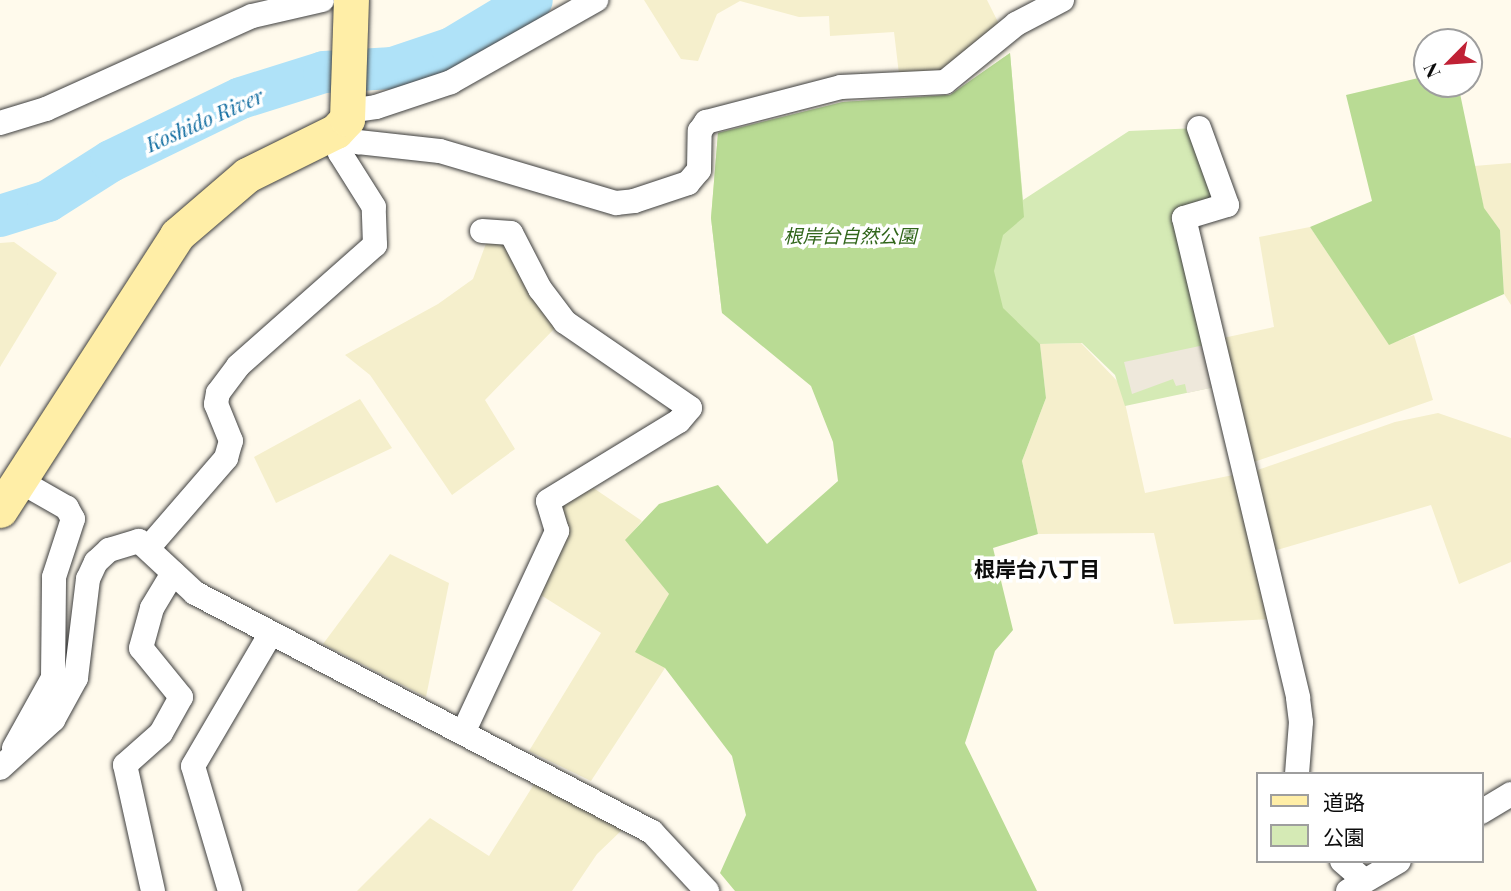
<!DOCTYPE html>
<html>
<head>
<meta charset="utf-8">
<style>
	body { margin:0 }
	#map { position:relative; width:1511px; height:891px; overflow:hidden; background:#fffaec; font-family:"Playfair Display","Noto Sans JP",serif }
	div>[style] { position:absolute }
	.farmland>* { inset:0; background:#f5efcc }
	.green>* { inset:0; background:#d5eab5 }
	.forest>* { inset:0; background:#b9db94 }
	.plaza>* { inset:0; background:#eee8db }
	.river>* { height:42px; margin:-21px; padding:0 21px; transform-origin:21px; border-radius:21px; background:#afe2f8 }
	.roads { filter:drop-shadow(0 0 2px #3f3f3f) drop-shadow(0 0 2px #3f3f3f) }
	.street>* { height:24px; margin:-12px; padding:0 12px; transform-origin:12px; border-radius:12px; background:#fff }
	.secondary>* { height:35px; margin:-17.5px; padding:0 17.5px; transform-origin:17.5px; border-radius:17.5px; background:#ffeea7 }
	span { translate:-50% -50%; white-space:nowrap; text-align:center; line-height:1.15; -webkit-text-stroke:7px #fff; paint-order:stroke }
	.park-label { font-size:19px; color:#31661b; font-style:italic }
	.water-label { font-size:21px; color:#136ea1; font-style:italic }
	.neighbourhood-label { font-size:21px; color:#0c0c0c; font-weight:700 }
	.legend { position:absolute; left:1256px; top:772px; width:228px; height:91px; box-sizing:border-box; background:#fff; border:2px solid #9e9e9e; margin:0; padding:9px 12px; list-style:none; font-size:21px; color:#0c0c0c }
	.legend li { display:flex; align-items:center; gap:14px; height:35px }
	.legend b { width:35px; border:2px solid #9e9e9e }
	.north { position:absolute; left:1413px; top:28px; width:70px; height:70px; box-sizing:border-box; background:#fff; border:2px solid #9e9e9e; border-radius:50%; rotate:245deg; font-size:19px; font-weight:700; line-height:28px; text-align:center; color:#0c0c0c }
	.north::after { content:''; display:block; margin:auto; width:24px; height:32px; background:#c02135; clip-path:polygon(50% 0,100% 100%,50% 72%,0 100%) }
</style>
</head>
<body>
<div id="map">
	<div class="farmland">
		<i style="clip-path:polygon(644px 0,987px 0,1000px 26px,940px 71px,899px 74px,894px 32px,830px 36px,829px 16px,799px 17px,740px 1px,717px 14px,698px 61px,681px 59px)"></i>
		<i style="clip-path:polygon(1511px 163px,1511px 305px,1504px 294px,1500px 230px,1484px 209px,1474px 166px)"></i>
		<i style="clip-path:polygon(1310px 227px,1389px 344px,1414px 335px,1433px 400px,1251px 463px,1223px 338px,1274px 327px,1259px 237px)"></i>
		<i style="clip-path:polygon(488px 238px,505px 241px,556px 327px,485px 400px,515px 449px,452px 495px,370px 375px,345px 355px,438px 304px,473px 279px)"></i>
		<i style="clip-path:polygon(14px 242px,57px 273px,0 367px,0 243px)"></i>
		<i style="clip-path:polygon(1081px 343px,1121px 385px,1145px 493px,1238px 474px,1272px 619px,1174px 624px,1154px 533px,1038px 534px,1022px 461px,1046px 398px,1040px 344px)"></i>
		<i style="clip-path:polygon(360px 399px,392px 448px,276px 503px,254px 457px)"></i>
		<i style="clip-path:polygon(1438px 413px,1511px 438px,1511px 562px,1459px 584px,1431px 505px,1267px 553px,1252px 472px,1395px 422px)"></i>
		<i style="clip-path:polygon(589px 485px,642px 521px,626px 540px,669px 594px,665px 668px,591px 781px,529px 751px,601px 633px,536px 592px,564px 500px)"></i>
		<i style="clip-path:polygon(390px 554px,449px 583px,426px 697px,323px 644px)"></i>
		<i style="clip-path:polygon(536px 781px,623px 829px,597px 854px,572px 891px,357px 891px,430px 818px,489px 856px)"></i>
	</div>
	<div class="green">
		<i style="clip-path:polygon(1010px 53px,1023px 200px,1129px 131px,1198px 128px,1227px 205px,1185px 218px,1224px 385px,1125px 406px,1115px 375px,1082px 343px,1040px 344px,993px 327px,722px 313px,711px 218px,718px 133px,843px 102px,950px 95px)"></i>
	</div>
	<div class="forest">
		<i style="clip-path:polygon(1010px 53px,1024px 217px,1003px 235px,994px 271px,1003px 308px,1040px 344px,1046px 398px,1022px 461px,1038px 534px,993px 548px,1013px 630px,995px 651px,965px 743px,1037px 891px,735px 891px,720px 873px,746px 815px,732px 756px,665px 668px,635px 652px,669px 594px,625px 540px,659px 504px,718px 485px,767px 544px,838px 481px,833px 442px,811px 386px,722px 313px,711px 218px,718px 133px,843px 102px,950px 95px)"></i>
		<i style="clip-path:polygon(1427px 76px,1427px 84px,1458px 84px,1484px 208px,1500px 230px,1504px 294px,1389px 345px,1310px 227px,1372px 201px,1346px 95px)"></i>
	</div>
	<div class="plaza">
		<i style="clip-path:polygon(1214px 343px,1224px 385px,1187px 393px,1185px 384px,1176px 386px,1173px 379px,1132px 394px,1124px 362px)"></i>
	</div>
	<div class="river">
		<i style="left:0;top:216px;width:50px;rotate:-17.4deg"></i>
		<i style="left:48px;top:201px;width:75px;rotate:-32.4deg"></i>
		<i style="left:111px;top:161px;width:144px;rotate:-25.9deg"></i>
		<i style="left:241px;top:98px;width:87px;rotate:-17.4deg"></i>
		<i style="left:324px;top:72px;width:69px;rotate:-3.3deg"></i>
		<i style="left:393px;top:68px;width:62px;rotate:-18.7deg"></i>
		<i style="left:452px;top:48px;width:93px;rotate:-31deg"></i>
	</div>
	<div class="roads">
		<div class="street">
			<i style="left:348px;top:111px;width:28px;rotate:-8deg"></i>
			<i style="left:376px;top:107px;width:79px;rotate:-18.4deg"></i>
			<i style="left:451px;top:82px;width:167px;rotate:-29.5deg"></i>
			<i style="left:0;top:123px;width:48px;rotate:-16.9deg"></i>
			<i style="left:46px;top:109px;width:226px;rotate:-24.3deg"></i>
			<i style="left:252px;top:16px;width:72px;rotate:-12.9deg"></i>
			<i style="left:1199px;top:128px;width:82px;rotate:70deg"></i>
			<i style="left:1227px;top:205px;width:45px;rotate:163.2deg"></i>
			<i style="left:1184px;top:218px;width:493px;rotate:76.6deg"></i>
			<i style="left:1298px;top:698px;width:24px;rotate:83deg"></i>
			<i style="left:1301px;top:722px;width:52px;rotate:94.4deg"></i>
			<i style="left:336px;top:131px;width:25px;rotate:27deg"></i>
			<i style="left:358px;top:142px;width:82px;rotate:6.3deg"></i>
			<i style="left:440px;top:151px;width:184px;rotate:16.5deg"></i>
			<i style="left:616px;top:203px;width:18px;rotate:-6deg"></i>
			<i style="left:634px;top:201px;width:57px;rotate:-18.4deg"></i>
			<i style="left:688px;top:183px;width:17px;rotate:-50deg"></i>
			<i style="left:699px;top:170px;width:39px;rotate:-89deg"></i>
			<i style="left:700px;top:131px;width:11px;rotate:-56deg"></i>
			<i style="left:706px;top:122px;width:139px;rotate:-14.5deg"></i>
			<i style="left:841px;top:87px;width:104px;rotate:-2.8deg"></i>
			<i style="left:945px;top:82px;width:92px;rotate:-39.2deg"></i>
			<i style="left:1016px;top:24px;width:52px;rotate:-27.6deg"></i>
			<i style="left:149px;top:547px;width:118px;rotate:-49.1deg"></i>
			<i style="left:226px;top:458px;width:18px;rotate:-74deg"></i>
			<i style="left:231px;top:441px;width:40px;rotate:-112deg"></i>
			<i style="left:216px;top:404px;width:11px;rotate:-80deg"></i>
			<i style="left:218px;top:393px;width:34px;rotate:-53deg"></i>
			<i style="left:238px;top:366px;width:183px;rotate:-41.5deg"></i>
			<i style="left:375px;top:245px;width:38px;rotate:-92deg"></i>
			<i style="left:374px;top:207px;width:64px;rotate:-122.2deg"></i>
			<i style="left:340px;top:153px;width:22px;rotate:-100deg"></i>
			<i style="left:463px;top:733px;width:223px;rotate:-65deg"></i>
			<i style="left:557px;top:531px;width:31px;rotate:-107deg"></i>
			<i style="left:548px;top:501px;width:153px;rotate:-31.4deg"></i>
			<i style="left:679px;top:421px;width:17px;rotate:-50deg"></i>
			<i style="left:690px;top:408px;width:152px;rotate:-145.5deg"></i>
			<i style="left:565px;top:322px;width:41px;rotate:-127.1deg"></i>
			<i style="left:540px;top:289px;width:63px;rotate:-117.4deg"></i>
			<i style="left:511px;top:233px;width:29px;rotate:-176deg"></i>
			<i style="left:14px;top:748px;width:80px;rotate:-60.9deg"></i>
			<i style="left:53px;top:678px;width:101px;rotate:-89.4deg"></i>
			<i style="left:54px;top:577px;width:61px;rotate:-71.9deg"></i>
			<i style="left:73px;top:519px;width:13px;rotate:-119deg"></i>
			<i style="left:67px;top:508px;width:56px;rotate:-150.3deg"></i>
			<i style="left:0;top:768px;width:72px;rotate:-42.2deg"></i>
			<i style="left:53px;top:720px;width:48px;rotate:-61.3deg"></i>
			<i style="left:76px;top:678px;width:100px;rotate:-83.1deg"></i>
			<i style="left:88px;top:579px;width:19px;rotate:-65deg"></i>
			<i style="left:96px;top:562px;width:18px;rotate:-43deg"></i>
			<i style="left:109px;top:550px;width:31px;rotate:-17deg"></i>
			<i style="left:139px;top:541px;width:76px;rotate:42.9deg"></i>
			<i style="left:195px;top:593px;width:516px;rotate:27.61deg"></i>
			<i style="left:652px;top:832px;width:81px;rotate:47deg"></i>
			<i style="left:1481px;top:812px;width:35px;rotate:-31deg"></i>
			<i style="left:1342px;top:861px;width:29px;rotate:41deg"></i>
			<i style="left:153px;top:891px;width:129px;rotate:-102.5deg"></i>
			<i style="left:125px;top:765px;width:48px;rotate:-41.6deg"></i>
			<i style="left:161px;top:733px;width:41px;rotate:-60.9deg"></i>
			<i style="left:181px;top:697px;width:63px;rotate:-129.2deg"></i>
			<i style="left:141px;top:648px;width:41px;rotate:-74.6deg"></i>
			<i style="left:152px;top:608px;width:41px;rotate:-59deg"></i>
			<i style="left:230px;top:891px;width:130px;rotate:-106.5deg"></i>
			<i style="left:193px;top:766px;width:154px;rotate:-59.6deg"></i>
			<i style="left:1348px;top:891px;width:59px;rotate:-30.5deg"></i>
		</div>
		<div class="secondary">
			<i style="left:0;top:510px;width:327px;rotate:-57.2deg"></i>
			<i style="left:177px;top:235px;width:92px;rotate:-40.6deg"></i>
			<i style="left:247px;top:175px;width:99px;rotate:-26.3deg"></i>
			<i style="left:336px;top:131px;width:16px;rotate:-47deg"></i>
			<i style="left:347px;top:119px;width:119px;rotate:-88.1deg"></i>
		</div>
	</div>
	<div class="park-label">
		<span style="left:850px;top:236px">根岸台自然公園</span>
	</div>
	<div class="water-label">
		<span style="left:204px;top:119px;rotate:-24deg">Koshido River</span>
	</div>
	<div class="neighbourhood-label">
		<span style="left:1037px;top:568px">根岸台八丁目</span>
	</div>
	<ul class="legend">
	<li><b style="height:9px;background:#ffeea7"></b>道路</li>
	<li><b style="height:19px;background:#d5eab5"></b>公園</li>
	</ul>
	<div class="north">N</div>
</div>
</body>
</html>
